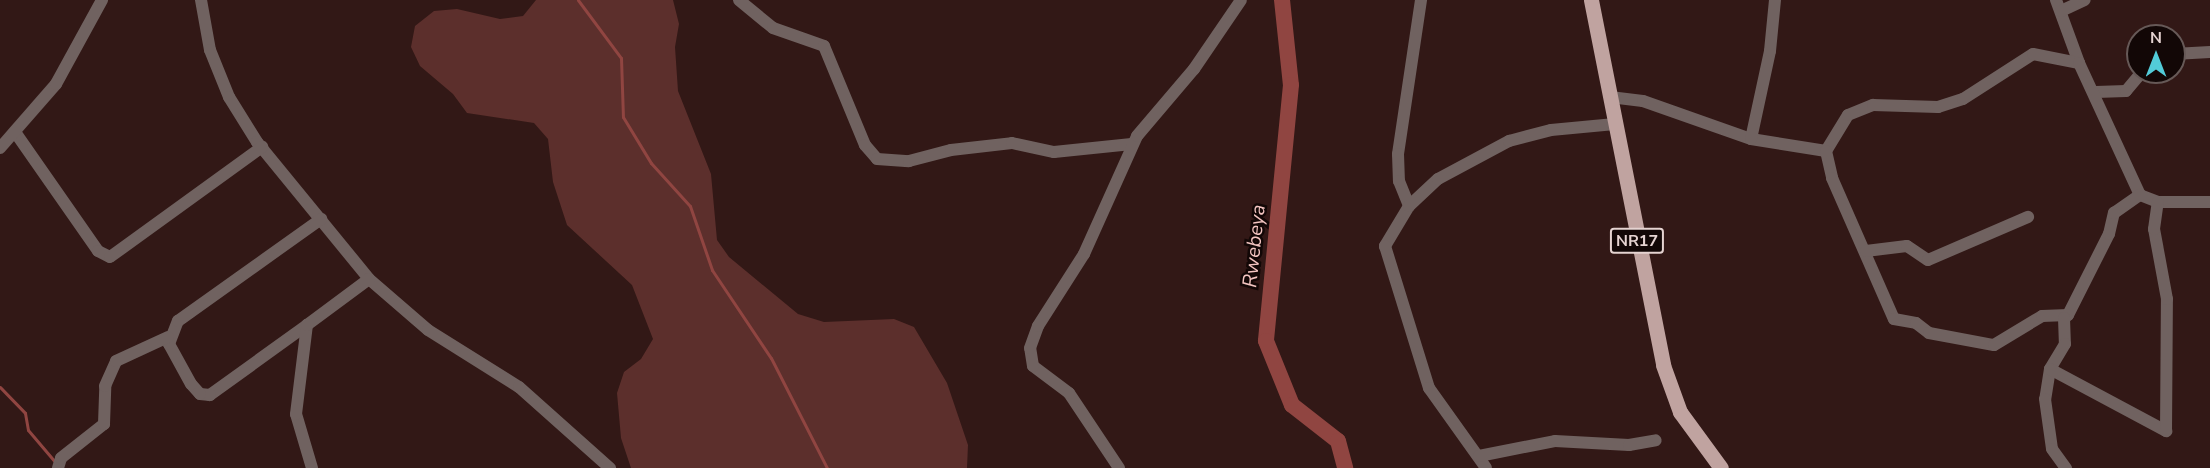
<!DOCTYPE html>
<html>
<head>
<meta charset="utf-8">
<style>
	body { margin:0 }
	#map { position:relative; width:2210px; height:468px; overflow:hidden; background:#321816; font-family:"Nunito Sans",sans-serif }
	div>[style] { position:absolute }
	.green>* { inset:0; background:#5c2f2c }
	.stream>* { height:3px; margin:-1.5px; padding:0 1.5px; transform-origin:1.5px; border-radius:1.5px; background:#904541 }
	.river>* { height:16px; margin:-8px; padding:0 8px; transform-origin:8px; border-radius:8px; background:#904541 }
	.minor>* { height:12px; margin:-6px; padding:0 6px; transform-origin:6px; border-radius:6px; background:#706260 }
	.major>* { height:15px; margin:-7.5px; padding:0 7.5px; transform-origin:7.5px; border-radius:7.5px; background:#c0a3a0 }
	span { translate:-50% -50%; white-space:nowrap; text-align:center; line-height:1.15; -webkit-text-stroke:5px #120706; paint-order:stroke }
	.shield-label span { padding:2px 4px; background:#120706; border:2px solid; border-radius:4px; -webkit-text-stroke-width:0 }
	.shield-label { font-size:16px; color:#e5d3d1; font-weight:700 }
	.water-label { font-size:20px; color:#f3c5c1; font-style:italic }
	.north { position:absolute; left:2126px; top:24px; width:60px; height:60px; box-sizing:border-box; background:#120706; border:2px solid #665957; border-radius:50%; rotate:0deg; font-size:16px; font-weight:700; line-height:24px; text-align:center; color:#e5d3d1 }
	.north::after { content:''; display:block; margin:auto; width:21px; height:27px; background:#52cbd8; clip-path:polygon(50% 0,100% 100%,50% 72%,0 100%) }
</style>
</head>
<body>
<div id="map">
	<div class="green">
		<i style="clip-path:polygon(536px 0,673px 0,679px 24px,675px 47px,678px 91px,711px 174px,717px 240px,729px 257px,798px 314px,824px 322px,894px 319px,914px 327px,947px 383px,968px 445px,967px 468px,631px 468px,621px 438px,617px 393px,624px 372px,641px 359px,653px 339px,632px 285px,567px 225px,553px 182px,548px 139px,534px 123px,467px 113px,453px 94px,420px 66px,411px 47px,415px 26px,434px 11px,457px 9px,500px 19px,523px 16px)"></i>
	</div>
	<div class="stream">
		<i style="left:578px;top:0;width:72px;rotate:53.4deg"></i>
		<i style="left:621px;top:58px;width:59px;rotate:88.1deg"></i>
		<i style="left:623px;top:117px;width:54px;rotate:58.7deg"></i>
		<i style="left:651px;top:163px;width:58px;rotate:47.8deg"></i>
		<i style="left:690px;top:206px;width:68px;rotate:71deg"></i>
		<i style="left:712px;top:270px;width:106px;rotate:56.2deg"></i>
		<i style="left:771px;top:358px;width:123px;rotate:63deg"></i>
		<i style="left:0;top:387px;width:36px;rotate:46deg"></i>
		<i style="left:25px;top:413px;width:17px;rotate:80deg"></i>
		<i style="left:28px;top:430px;width:43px;rotate:49.7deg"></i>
	</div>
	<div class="river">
		<i style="left:1282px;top:0;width:85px;rotate:84deg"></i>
		<i style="left:1291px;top:85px;width:257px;rotate:95.6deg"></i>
		<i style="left:1266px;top:341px;width:69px;rotate:67.9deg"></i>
		<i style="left:1292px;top:405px;width:58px;rotate:38deg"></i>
		<i style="left:1338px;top:441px;width:28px;rotate:75deg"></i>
	</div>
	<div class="minor">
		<i style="left:201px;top:0;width:51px;rotate:79.8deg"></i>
		<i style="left:210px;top:50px;width:51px;rotate:68deg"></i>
		<i style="left:229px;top:97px;width:53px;rotate:58.1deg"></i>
		<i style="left:257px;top:142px;width:177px;rotate:50.7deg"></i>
		<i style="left:369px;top:279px;width:78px;rotate:40.8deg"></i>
		<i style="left:428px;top:330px;width:107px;rotate:32.1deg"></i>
		<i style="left:519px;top:387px;width:122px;rotate:41.7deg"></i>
		<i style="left:739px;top:0;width:44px;rotate:39.5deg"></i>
		<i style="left:773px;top:28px;width:54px;rotate:19.4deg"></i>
		<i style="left:824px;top:46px;width:107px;rotate:67.5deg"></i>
		<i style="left:865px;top:145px;width:18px;rotate:49deg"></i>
		<i style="left:877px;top:159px;width:32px;rotate:4deg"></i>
		<i style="left:909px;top:161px;width:43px;rotate:-14.7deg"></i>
		<i style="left:951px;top:150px;width:61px;rotate:-6.5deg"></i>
		<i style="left:1012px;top:143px;width:43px;rotate:12.1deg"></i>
		<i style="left:1054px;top:152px;width:78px;rotate:-5.9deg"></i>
		<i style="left:1421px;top:0;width:156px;rotate:98.5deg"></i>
		<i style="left:1398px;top:154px;width:27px;rotate:88deg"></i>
		<i style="left:1399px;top:181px;width:27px;rotate:68deg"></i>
		<i style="left:1409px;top:206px;width:47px;rotate:121deg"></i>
		<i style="left:1385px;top:246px;width:149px;rotate:72.8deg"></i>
		<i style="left:1429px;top:388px;width:98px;rotate:54.5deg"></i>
		<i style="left:2056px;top:0;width:67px;rotate:69.9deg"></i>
		<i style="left:2061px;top:11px;width:26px;rotate:-25deg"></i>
		<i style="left:2174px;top:54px;width:36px;rotate:-3deg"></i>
		<i style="left:2096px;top:92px;width:30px;rotate:-2deg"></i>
		<i style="left:2126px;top:91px;width:25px;rotate:-50deg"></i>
		<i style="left:1610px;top:97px;width:33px;rotate:7deg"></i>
		<i style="left:1643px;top:101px;width:114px;rotate:19.4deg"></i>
		<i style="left:1751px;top:139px;width:76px;rotate:9.1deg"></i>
		<i style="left:1826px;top:151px;width:42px;rotate:-58.6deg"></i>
		<i style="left:1848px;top:115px;width:27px;rotate:-22deg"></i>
		<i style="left:1873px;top:105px;width:65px;rotate:1.8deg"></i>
		<i style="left:1938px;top:107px;width:26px;rotate:-18deg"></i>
		<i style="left:1963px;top:99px;width:83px;rotate:-32.7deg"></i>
		<i style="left:2033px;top:54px;width:47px;rotate:11.1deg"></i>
		<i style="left:2079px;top:63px;width:145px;rotate:65.2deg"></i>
		<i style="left:2140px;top:195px;width:19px;rotate:21deg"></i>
		<i style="left:2158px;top:202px;width:52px"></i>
		<i style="left:15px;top:132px;width:145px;rotate:55.1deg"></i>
		<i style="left:98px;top:251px;width:13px;rotate:27deg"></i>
		<i style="left:110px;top:257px;width:188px;rotate:-35.9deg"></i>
		<i style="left:1751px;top:139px;width:90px;rotate:-77.8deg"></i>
		<i style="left:1770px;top:51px;width:51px;rotate:-84.4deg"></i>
		<i style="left:0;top:148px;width:85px;rotate:-48.8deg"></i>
		<i style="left:56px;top:84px;width:96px;rotate:-61.3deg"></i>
		<i style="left:1826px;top:151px;width:28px;rotate:77deg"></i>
		<i style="left:1832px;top:178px;width:154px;rotate:66.3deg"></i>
		<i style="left:1894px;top:319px;width:22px;rotate:10deg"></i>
		<i style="left:1916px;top:323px;width:16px;rotate:38deg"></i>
		<i style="left:1929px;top:333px;width:66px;rotate:10.5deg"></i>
		<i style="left:1994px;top:345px;width:56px;rotate:-31.1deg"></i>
		<i style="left:2042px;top:316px;width:26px;rotate:-2deg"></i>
		<i style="left:2068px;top:315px;width:91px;rotate:-63.2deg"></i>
		<i style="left:2109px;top:234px;width:22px;rotate:-77deg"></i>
		<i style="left:2114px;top:213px;width:32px;rotate:-35deg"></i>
		<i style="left:1409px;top:206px;width:40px;rotate:-43deg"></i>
		<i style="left:1438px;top:179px;width:81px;rotate:-28.2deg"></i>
		<i style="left:1509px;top:141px;width:43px;rotate:-14.7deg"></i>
		<i style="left:1551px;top:130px;width:64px;rotate:-5.4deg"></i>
		<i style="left:1866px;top:251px;width:41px;rotate:-7deg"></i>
		<i style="left:1907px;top:246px;width:25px;rotate:34deg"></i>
		<i style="left:1928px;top:260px;width:109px;rotate:-23.3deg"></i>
		<i style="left:2064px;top:318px;width:26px;rotate:88deg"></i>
		<i style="left:2065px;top:344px;width:29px;rotate:121deg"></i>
		<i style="left:2050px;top:369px;width:30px;rotate:99deg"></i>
		<i style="left:2045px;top:399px;width:50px;rotate:82deg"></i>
		<i style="left:2052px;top:449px;width:24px;rotate:54deg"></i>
		<i style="left:307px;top:325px;width:120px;rotate:144.2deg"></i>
		<i style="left:210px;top:395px;width:10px;rotate:-174deg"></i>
		<i style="left:200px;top:394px;width:13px;rotate:-132deg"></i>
		<i style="left:191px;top:384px;width:46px;rotate:-118.8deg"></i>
		<i style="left:169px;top:344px;width:25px;rotate:-69deg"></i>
		<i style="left:178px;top:321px;width:176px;rotate:-35.5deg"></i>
		<i style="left:2050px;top:369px;width:132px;rotate:28.1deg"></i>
		<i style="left:2166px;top:431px;width:132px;rotate:-89.6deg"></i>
		<i style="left:2167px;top:299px;width:71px;rotate:-100.5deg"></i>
		<i style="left:2154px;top:229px;width:27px;rotate:-82deg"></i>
		<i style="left:1479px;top:456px;width:77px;rotate:-11.2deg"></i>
		<i style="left:1555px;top:441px;width:74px;rotate:3.1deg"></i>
		<i style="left:1629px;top:445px;width:27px;rotate:-10deg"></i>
		<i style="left:58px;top:468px;width:10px;rotate:-73deg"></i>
		<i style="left:61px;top:458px;width:55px;rotate:-38.3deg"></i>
		<i style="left:104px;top:424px;width:38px;rotate:-88deg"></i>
		<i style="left:105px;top:386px;width:27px;rotate:-66deg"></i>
		<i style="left:116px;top:361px;width:57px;rotate:-24.8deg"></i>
		<i style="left:312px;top:468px;width:56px;rotate:-106.5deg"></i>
		<i style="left:296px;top:414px;width:90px;rotate:-83deg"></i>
		<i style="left:307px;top:325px;width:77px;rotate:-36.6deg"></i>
		<i style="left:1119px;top:468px;width:90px;rotate:-123.7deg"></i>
		<i style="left:1069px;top:393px;width:45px;rotate:-143.1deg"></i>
		<i style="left:1033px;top:366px;width:18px;rotate:-99deg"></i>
		<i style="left:1030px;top:348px;width:23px;rotate:-70deg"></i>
		<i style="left:1038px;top:326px;width:85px;rotate:-57.4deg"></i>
		<i style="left:1084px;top:254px;width:129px;rotate:-65.8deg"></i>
		<i style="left:1137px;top:136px;width:88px;rotate:-49.6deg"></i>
		<i style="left:1194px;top:69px;width:83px;rotate:-55.7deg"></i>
	</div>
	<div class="major">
		<i style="left:1591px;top:0;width:372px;rotate:78.8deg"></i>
		<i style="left:1663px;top:365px;width:50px;rotate:70.1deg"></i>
		<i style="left:1680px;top:412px;width:69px;rotate:53.8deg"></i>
	</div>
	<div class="shield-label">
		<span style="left:1637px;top:241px">NR17</span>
	</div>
	<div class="water-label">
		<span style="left:1254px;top:246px;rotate:-84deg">Rwebeya</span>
	</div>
	<div class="north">N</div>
</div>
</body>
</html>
